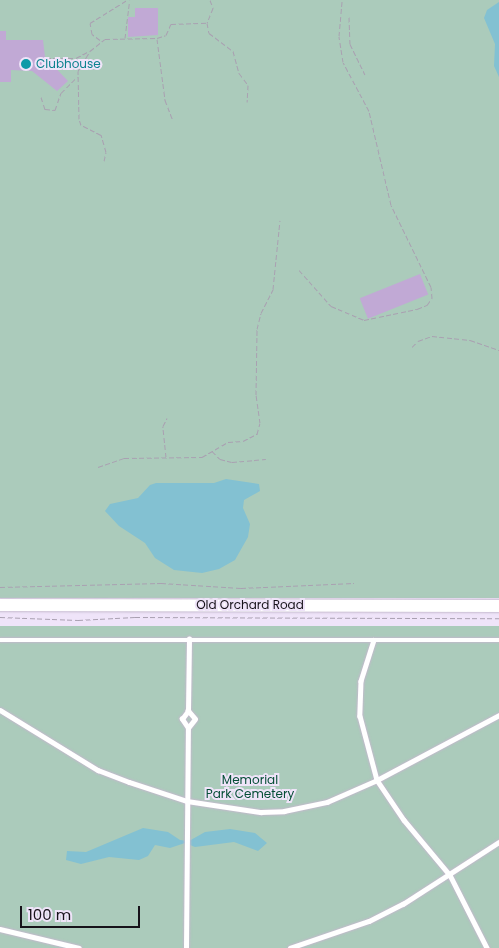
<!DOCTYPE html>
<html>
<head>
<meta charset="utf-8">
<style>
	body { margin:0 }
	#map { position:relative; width:499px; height:948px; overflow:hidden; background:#efe4f9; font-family:Poppins,sans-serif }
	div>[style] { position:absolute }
	.green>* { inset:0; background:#abcbbb; transform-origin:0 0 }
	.water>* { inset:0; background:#83c1d2 }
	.building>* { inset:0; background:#c1a9d5; transform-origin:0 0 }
	.path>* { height:1px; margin-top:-0.5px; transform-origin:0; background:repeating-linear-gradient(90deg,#a9a0b1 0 5px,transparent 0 7.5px) }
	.roads { filter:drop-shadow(0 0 1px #c3b8cc) drop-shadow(0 0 1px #c3b8cc) }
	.lane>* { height:4.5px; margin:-2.25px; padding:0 2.25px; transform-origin:2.25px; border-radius:2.25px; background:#fff }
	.secondary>* { height:12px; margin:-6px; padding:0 6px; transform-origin:6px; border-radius:6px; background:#fff }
	.dots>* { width:14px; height:14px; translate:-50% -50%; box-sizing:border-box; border:2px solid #efe4f9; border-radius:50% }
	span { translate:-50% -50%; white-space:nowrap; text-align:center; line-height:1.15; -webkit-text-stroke:4px #efe4f9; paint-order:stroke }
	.culture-label { font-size:12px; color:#0d838f }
	.left { translate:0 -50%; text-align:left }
	.street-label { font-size:12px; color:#17131a }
	.park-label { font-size:12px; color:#054e36 }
	.scale { position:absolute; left:20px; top:906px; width:120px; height:22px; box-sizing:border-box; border:2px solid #17131a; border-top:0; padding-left:6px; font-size:15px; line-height:18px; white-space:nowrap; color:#17131a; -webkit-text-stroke:4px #efe4f9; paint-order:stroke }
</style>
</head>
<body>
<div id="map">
	<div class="green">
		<i style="left:0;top:0;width:499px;height:598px"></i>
		<i style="left:0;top:626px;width:499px;height:322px"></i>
	</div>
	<div class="water">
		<i style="clip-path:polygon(499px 2px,499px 77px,494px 66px,495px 44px,484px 18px,487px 10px)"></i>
		<i style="clip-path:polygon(226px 479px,259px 484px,260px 491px,244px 500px,243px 508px,250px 524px,248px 537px,235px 560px,219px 569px,202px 573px,174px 570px,155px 558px,145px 543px,119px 526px,105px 511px,110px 504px,138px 498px,150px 485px,156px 483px,214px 483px)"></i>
		<i style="clip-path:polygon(143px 828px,168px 832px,180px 840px,189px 841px,205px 832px,230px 829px,255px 833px,267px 843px,258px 851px,234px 842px,195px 847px,185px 843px,170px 848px,155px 845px,148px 856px,139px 860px,109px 857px,81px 864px,66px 860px,67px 851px,86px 852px)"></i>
	</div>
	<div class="building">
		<i style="clip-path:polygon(135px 8px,158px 8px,158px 35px,128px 37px,128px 17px,135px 17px)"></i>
		<i style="clip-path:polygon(0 31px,6px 31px,6px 40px,43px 40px,45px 57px,68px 81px,57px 91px,32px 71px,11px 70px,11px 82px,0 82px)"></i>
		<i style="left:420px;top:274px;width:22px;height:65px;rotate:68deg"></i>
	</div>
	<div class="path">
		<i style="left:210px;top:0;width:9px;rotate:69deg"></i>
		<i style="left:213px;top:8px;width:16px;rotate:112deg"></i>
		<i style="left:207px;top:23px;width:10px;rotate:79deg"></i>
		<i style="left:209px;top:33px;width:30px;rotate:37deg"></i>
		<i style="left:233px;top:51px;width:23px;rotate:75deg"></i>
		<i style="left:239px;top:73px;width:15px;rotate:53deg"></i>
		<i style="left:248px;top:85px;width:17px;rotate:93deg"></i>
		<i style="left:349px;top:17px;width:27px;rotate:88deg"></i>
		<i style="left:350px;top:44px;width:34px;rotate:64deg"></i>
		<i style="left:125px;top:38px;width:38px;rotate:-83deg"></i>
		<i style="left:157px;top:39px;width:62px;rotate:82.5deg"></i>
		<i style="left:165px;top:100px;width:22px;rotate:69deg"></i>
		<i style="left:100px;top:40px;width:10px;rotate:-143deg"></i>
		<i style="left:92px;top:34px;width:11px;rotate:-100deg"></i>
		<i style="left:90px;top:23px;width:44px;rotate:-31.9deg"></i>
		<i style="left:46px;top:58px;width:30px"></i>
		<i style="left:76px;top:58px;width:15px;rotate:-28deg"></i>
		<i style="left:41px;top:97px;width:13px;rotate:72deg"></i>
		<i style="left:45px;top:109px;width:10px;rotate:6deg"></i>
		<i style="left:55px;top:110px;width:18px;rotate:-71deg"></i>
		<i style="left:61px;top:93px;width:23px;rotate:-45deg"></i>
		<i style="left:104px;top:161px;width:9px;rotate:-77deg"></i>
		<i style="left:106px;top:152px;width:18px;rotate:-106deg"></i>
		<i style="left:101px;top:135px;width:22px;rotate:-153deg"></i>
		<i style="left:81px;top:125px;width:6px;rotate:-108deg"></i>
		<i style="left:79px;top:119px;width:48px;rotate:-91.2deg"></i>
		<i style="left:78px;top:71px;width:23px;rotate:-59deg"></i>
		<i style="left:90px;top:51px;width:19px;rotate:-39deg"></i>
		<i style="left:105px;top:39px;width:52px;rotate:-1.1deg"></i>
		<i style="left:157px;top:38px;width:9px;rotate:-18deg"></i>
		<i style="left:166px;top:35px;width:12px;rotate:-66deg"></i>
		<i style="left:171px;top:24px;width:36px;rotate:-2deg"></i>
		<i style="left:299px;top:270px;width:48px;rotate:48.4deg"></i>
		<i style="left:331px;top:306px;width:36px;rotate:23deg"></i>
		<i style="left:364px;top:320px;width:54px;rotate:-11.7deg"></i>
		<i style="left:417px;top:309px;width:11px;rotate:-22deg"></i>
		<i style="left:427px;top:305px;width:9px;rotate:-54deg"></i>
		<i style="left:432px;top:298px;width:11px;rotate:-95deg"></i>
		<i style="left:431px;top:287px;width:91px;rotate:-116deg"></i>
		<i style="left:391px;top:205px;width:97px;rotate:-103.2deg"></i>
		<i style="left:369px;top:111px;width:55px;rotate:-118deg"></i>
		<i style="left:343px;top:62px;width:26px;rotate:-99deg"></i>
		<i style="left:339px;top:36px;width:36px;rotate:-85deg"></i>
		<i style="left:412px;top:347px;width:8px;rotate:-45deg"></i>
		<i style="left:418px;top:341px;width:15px;rotate:-20deg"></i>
		<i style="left:432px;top:336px;width:38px;rotate:6deg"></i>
		<i style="left:470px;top:340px;width:31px;rotate:19deg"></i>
		<i style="left:212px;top:451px;width:11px;rotate:45deg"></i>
		<i style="left:220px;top:459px;width:12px;rotate:14deg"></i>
		<i style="left:232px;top:462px;width:34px;rotate:-5deg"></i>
		<i style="left:166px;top:457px;width:31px;rotate:-96deg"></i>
		<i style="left:163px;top:426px;width:9px;rotate:-63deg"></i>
		<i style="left:98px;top:467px;width:28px;rotate:-19deg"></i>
		<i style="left:124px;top:458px;width:78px;rotate:-0.7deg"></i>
		<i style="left:202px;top:457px;width:30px;rotate:-30deg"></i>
		<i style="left:228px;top:442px;width:15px;rotate:-4deg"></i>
		<i style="left:243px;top:441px;width:16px;rotate:-27deg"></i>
		<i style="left:257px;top:434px;width:11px;rotate:-75deg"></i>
		<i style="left:260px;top:423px;width:28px;rotate:-98deg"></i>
		<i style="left:256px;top:395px;width:66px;rotate:-89.1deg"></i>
		<i style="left:257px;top:329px;width:16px;rotate:-76deg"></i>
		<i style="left:261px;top:313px;width:27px;rotate:-63deg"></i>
		<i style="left:273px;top:289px;width:69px;rotate:-84.2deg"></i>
		<i style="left:0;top:587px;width:161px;rotate:-1.4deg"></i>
		<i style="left:161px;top:583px;width:80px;rotate:3.6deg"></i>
		<i style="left:241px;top:588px;width:113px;rotate:-2.5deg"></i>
		<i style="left:0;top:617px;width:78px;rotate:2.2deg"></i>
		<i style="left:78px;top:620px;width:57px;rotate:-3deg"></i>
		<i style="left:135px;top:617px;width:364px;rotate:0.2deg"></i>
	</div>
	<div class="roads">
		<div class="lane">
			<i style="left:0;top:640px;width:499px"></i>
			<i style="left:374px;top:640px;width:43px;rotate:107.6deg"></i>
			<i style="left:361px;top:681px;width:35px;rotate:92deg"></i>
			<i style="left:360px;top:716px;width:66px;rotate:75.1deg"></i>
			<i style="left:377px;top:780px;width:48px;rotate:56deg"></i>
			<i style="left:404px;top:820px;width:72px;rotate:50.1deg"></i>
			<i style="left:450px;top:875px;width:82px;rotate:63.1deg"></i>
			<i style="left:0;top:710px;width:115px;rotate:31.5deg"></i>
			<i style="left:98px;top:770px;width:33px;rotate:21deg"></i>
			<i style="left:129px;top:782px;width:61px;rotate:18.1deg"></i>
			<i style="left:187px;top:801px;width:75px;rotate:8.5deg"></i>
			<i style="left:261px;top:812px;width:23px;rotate:-2deg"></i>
			<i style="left:284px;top:811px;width:44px;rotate:-11.8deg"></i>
			<i style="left:327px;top:802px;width:55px;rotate:-23.7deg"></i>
			<i style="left:377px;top:780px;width:138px;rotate:-28deg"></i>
			<i style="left:188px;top:728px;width:11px;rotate:-124deg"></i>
			<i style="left:182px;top:719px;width:10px;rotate:-53deg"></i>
			<i style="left:0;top:929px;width:81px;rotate:13.5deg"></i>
			<i style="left:186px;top:948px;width:220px;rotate:-89.5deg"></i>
			<i style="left:188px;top:728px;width:11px;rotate:-52deg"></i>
			<i style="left:195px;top:719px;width:11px;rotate:-131deg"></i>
			<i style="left:188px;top:711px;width:72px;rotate:-89.2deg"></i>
			<i style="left:290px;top:948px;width:83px;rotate:-18.9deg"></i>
			<i style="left:369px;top:921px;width:38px;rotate:-27deg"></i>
			<i style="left:403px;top:904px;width:114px;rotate:-32.9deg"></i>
		</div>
		<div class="secondary">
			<i style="left:0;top:605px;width:499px;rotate:0.1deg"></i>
		</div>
	</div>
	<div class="dots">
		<i style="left:26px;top:64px;background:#0f9aa8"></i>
	</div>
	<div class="culture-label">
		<span class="left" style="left:36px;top:64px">Clubhouse</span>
	</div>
	<div class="street-label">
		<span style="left:250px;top:605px">Old Orchard Road</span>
	</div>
	<div class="park-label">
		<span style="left:250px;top:787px">Memorial<br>Park Cemetery</span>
	</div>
	<div class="scale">100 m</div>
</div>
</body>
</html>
